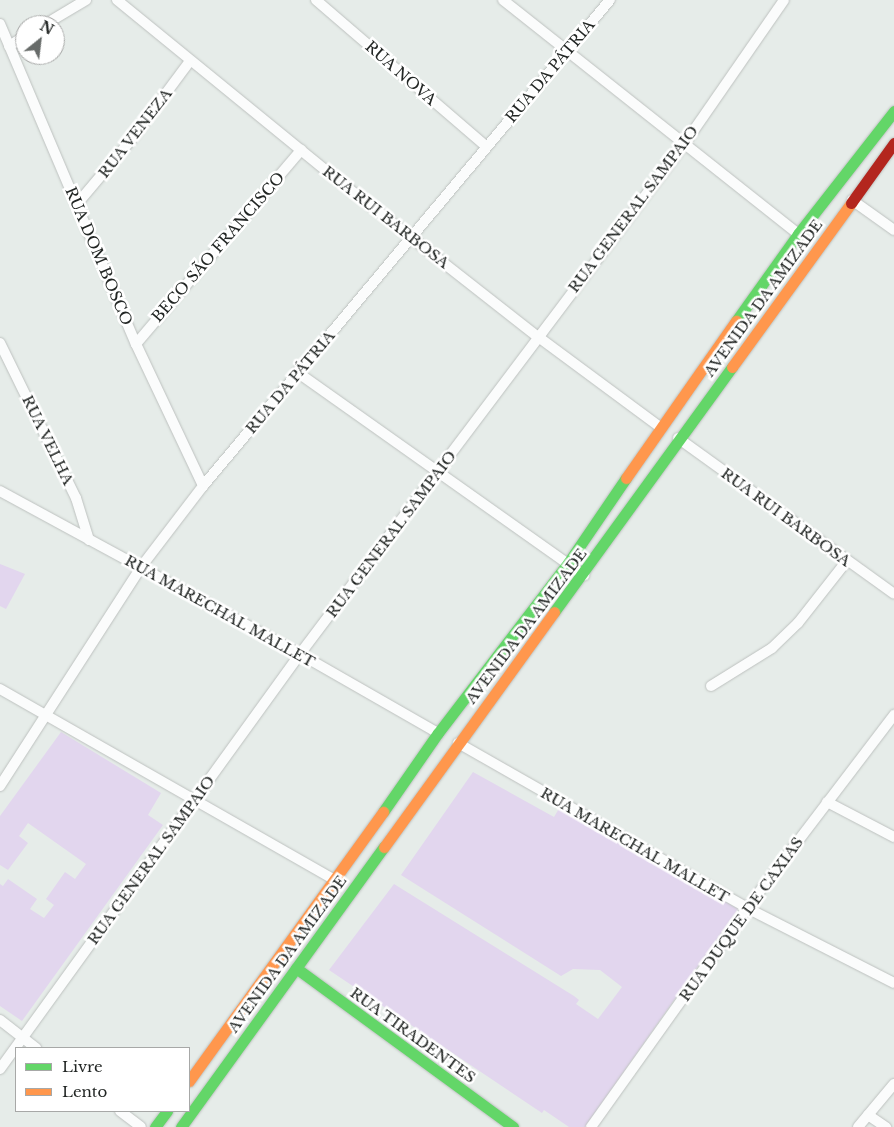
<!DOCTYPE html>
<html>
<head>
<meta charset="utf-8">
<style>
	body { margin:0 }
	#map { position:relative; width:894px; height:1127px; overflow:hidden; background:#e6ece9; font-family:"Libre Baskerville",serif }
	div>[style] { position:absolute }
	.green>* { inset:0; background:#e2d6ee }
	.roads { filter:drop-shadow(0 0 1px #bdc1bf) drop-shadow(0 0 1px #bdc1bf) }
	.street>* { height:10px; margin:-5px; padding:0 5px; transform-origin:5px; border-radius:5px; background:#fbfcfc }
	.fast>* { height:11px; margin:-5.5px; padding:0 5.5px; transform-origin:5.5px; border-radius:5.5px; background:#63d668 }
	.slow>* { height:11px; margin:-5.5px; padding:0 5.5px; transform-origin:5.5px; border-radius:5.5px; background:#ff974d }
	.jam>* { height:11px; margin:-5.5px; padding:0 5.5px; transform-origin:5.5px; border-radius:5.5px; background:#b3261e }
	span { translate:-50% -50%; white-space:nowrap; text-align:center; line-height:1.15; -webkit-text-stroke:5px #fff; paint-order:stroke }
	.street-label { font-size:15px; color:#222624 }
	.legend { position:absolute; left:15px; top:1047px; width:175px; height:65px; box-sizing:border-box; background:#fff; border:1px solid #a7a8a7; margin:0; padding:6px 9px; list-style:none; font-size:15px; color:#222624 }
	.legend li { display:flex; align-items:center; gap:10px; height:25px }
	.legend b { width:25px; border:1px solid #a7a8a7 }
	.north { position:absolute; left:15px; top:15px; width:50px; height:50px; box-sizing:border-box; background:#fff; border:1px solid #a7a8a7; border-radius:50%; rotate:29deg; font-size:14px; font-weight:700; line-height:20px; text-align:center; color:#222624 }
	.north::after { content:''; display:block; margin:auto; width:18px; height:22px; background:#676b69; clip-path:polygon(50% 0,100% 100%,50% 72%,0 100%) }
</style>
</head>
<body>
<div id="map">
	<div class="green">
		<i style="clip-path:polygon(0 564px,25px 574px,6px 609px,0 606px)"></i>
		<i style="clip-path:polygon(61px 732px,161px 793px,148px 815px,163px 825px,22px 1021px,0 1006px,0 884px,3px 886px,8px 879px,37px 899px,30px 909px,44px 918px,54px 905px,46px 899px,65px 872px,75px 879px,86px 864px,28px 823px,19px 836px,28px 843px,8px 870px,0 865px,0 816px)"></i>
		<i style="clip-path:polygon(473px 772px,554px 817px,560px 807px,738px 909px,585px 1127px,569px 1127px,544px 1110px,542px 1113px,329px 970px,394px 884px,574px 996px,579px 1000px,576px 1004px,598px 1019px,622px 987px,600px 970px,573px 969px,561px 976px,401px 875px)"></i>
	</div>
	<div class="roads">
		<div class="street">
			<i style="left:117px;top:0;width:286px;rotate:39.2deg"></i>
			<i style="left:339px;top:181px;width:251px;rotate:38.1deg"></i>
			<i style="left:537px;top:336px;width:153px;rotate:36.5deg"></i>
			<i style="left:316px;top:0;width:225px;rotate:40.7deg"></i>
			<i style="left:503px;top:0;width:377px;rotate:38.4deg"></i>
			<i style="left:0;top:24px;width:348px;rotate:67deg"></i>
			<i style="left:136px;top:344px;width:157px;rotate:64.7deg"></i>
			<i style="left:44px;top:25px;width:49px;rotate:-30.8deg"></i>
			<i style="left:9px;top:46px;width:19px;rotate:-32deg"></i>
			<i style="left:852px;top:200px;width:52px;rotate:35.5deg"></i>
			<i style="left:77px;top:204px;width:85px;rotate:-49.8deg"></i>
			<i style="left:132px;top:139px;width:97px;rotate:-53.4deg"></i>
			<i style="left:0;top:343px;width:173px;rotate:63.9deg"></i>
			<i style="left:76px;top:498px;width:44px;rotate:72.8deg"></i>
			<i style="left:136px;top:344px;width:255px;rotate:-49.6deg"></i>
			<i style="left:297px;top:372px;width:352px;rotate:35.3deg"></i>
			<i style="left:678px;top:438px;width:266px;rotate:35.8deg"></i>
			<i style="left:0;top:491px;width:341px;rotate:28.5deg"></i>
			<i style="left:300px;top:654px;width:159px;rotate:29.8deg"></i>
			<i style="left:711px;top:686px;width:72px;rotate:-31.9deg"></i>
			<i style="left:772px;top:648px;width:36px;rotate:-44deg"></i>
			<i style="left:798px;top:623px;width:78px;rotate:-51.8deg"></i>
			<i style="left:0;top:689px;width:387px;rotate:29.7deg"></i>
			<i style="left:458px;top:743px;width:333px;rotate:29.7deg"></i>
			<i style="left:747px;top:908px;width:165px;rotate:27deg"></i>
			<i style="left:0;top:786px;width:260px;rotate:-57.2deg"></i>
			<i style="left:141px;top:567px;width:102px;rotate:-52.6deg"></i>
			<i style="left:203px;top:486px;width:634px;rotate:-50.06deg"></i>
			<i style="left:827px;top:802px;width:76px;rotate:27.6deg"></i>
			<i style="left:0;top:1020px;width:46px;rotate:37.9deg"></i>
			<i style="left:0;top:1069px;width:512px;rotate:-54.14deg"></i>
			<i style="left:300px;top:654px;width:640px;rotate:-53deg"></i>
			<i style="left:685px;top:143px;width:174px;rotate:-55.3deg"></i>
			<i style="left:120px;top:1111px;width:26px;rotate:37deg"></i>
			<i style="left:868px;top:1115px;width:22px;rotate:34deg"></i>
			<i style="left:591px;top:1127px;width:269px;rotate:-54.5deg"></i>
			<i style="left:747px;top:908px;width:243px;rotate:-52.7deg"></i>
			<i style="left:858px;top:1127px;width:56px;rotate:-50.1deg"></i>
		</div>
		<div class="fast">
			<i style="left:736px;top:321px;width:107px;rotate:-54.5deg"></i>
			<i style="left:798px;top:234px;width:156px;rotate:-52deg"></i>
			<i style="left:554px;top:612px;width:303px;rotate:-54deg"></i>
			<i style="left:383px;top:812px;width:96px;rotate:-55.2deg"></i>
			<i style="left:438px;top:733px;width:214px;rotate:-52.6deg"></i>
			<i style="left:568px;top:563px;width:103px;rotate:-55.7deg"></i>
			<i style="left:296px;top:968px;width:269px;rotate:36.2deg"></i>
			<i style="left:155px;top:1127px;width:20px;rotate:-53deg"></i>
			<i style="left:181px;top:1127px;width:346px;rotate:-54.1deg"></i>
		</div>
		<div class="slow">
			<i style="left:732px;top:367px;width:203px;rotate:-54deg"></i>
			<i style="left:626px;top:478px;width:192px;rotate:-55deg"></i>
			<i style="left:384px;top:847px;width:290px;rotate:-54.1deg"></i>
			<i style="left:189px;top:1081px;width:332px;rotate:-54.2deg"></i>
		</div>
		<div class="jam">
			<i style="left:851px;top:203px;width:74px;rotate:-54.4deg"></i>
		</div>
	</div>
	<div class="street-label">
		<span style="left:550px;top:71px;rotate:-50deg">RUA DA PÁTRIA</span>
		<span style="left:401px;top:73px;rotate:41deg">RUA NOVA</span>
		<span style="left:135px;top:133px;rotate:-52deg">RUA VENEZA</span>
		<span style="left:633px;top:209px;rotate:-53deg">RUA GENERAL SAMPAIO</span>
		<span style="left:386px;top:217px;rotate:38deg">RUA RUI BARBOSA</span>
		<span style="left:218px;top:247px;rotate:-49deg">BECO SÃO FRANCISCO</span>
		<span style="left:99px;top:256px;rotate:67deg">RUA DOM BOSCO</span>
		<span style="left:763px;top:298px;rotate:-54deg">AVENIDA DA AMIZADE</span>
		<span style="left:290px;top:382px;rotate:-50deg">RUA DA PÁTRIA</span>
		<span style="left:48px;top:440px;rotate:64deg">RUA VELHA</span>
		<span style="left:786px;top:517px;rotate:36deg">RUA RUI BARBOSA</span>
		<span style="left:391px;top:534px;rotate:-53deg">RUA GENERAL SAMPAIO</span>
		<span style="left:220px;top:611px;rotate:29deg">RUA MARECHAL MALLET</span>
		<span style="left:526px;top:626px;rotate:-53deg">AVENIDA DA AMIZADE</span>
		<span style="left:635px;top:845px;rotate:30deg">RUA MARECHAL MALLET</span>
		<span style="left:151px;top:860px;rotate:-54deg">RUA GENERAL SAMPAIO</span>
		<span style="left:741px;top:919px;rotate:-54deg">RUA DUQUE DE CAXIAS</span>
		<span style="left:287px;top:954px;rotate:-54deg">AVENIDA DA AMIZADE</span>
		<span style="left:413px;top:1035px;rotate:36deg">RUA TIRADENTES</span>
	</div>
	<ul class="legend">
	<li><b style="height:6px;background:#63d668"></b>Livre</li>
	<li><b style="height:6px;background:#ff974d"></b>Lento</li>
	</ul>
	<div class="north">N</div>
</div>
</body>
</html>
